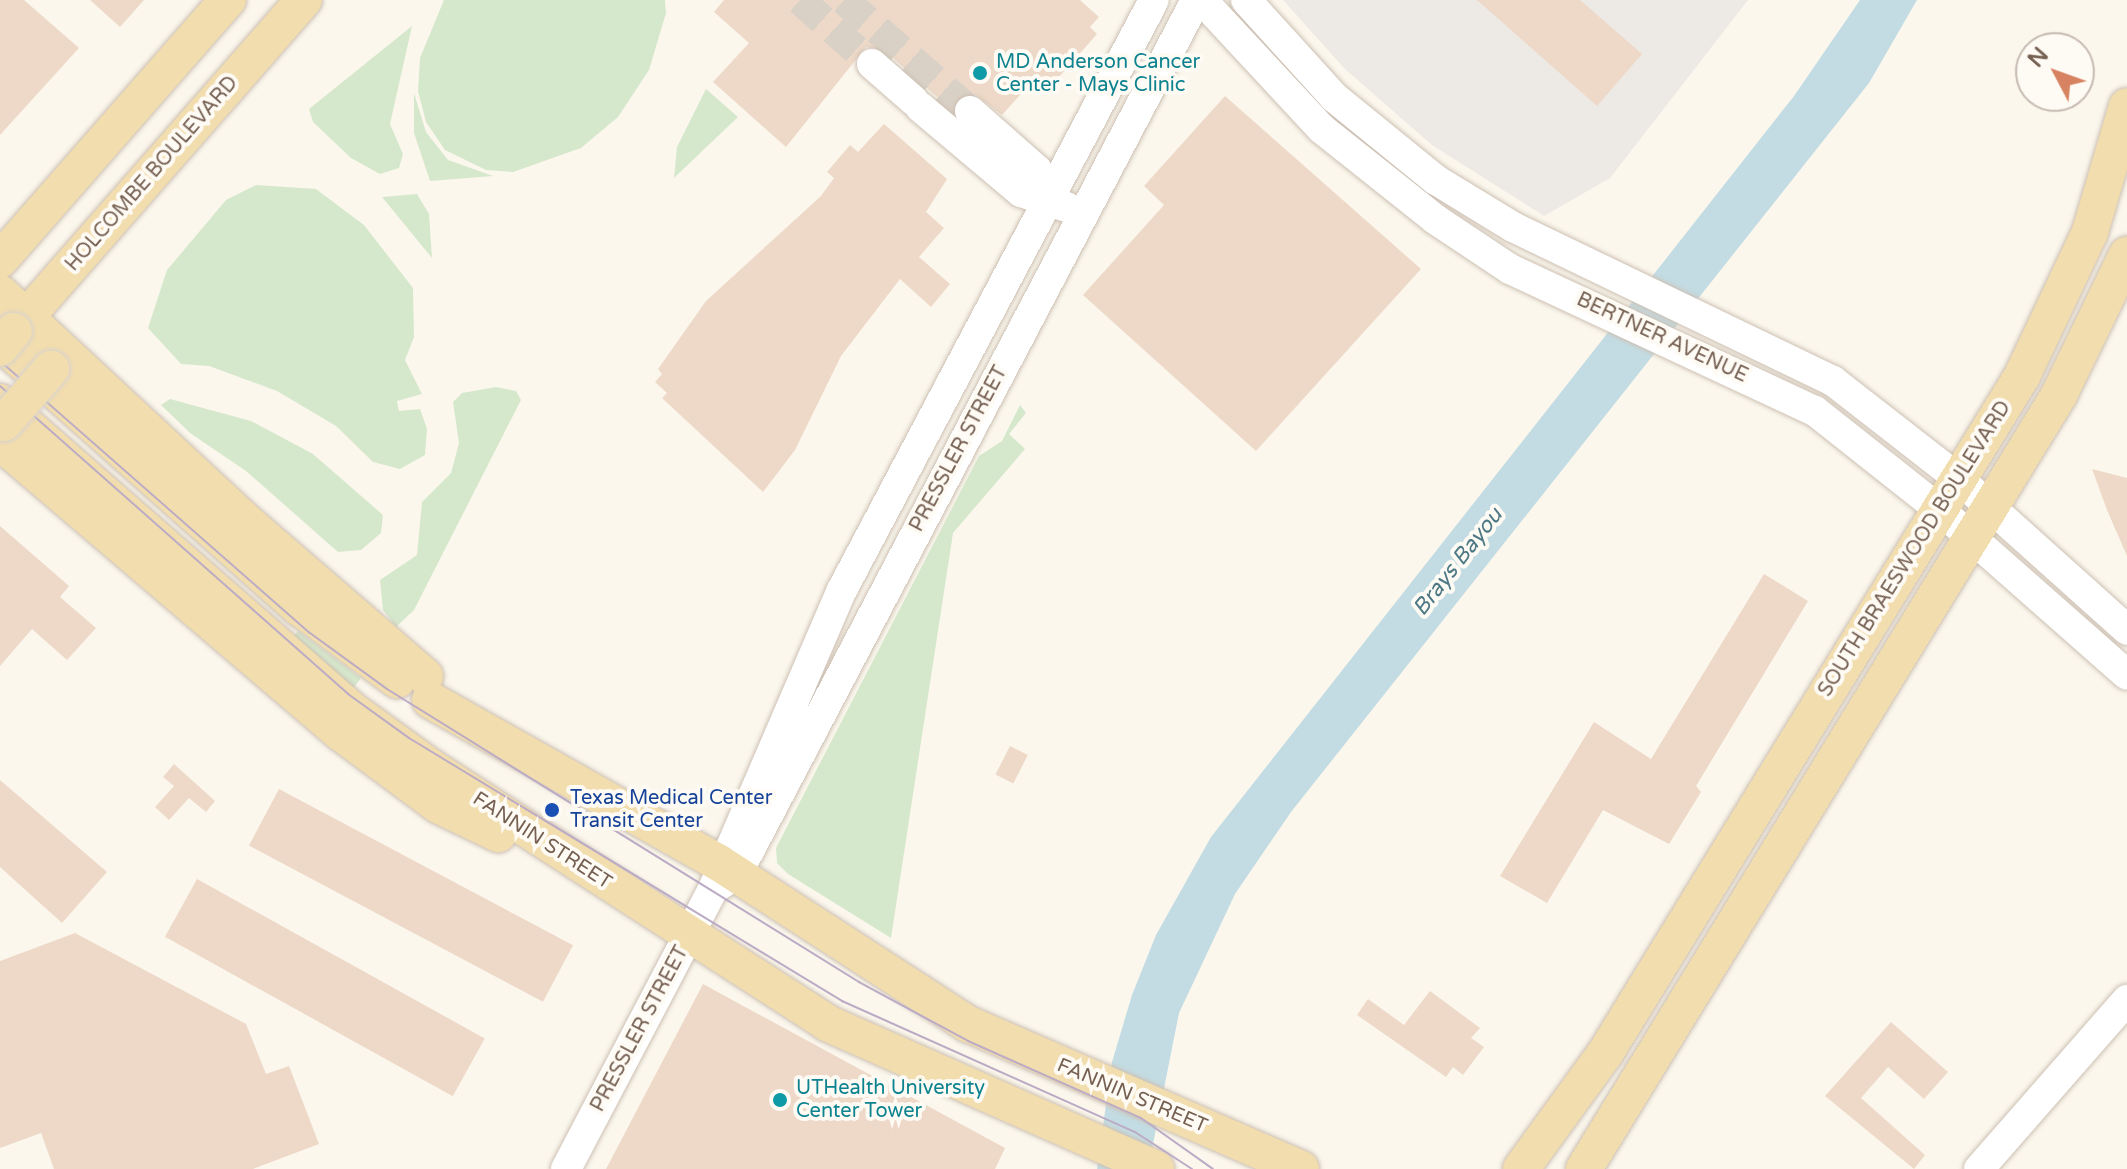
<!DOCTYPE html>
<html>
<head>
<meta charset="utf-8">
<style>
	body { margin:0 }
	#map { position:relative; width:2127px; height:1169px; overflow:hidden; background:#fbf7ed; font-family:"Varela Round",sans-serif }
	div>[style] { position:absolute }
	.industrial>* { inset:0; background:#ede9e5 }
	.green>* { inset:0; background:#d6e8cc }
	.water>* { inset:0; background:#c3dce3 }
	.building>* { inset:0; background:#eed9c8; transform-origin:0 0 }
	.minor-tunnel>* { height:30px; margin-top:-15px; transform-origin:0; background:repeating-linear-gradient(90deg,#dad1c6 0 30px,transparent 0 45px) }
	.roads { filter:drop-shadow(0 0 2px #cdc0b3) drop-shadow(0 0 2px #cdc0b3) }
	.minor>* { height:30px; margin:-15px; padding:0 15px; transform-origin:15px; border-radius:15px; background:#fff }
	.major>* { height:36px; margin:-18px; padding:0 18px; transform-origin:18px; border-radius:18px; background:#f2ddae }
	.tram>* { height:2px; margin:-1px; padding:0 1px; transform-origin:1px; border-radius:1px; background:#bbabc5 }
	.bridges { filter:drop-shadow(0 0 2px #d8d2cf) drop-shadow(0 0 2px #d8d2cf) }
	.major-bridge>* { height:36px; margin:-18px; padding:0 18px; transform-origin:18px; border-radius:18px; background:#f2ddae }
	.dots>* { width:22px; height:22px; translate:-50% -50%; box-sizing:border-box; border:4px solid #fefaf4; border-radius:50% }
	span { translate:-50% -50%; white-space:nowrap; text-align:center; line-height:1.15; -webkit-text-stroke:8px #fefaf4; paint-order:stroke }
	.culture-label { font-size:20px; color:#0d838f }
	.left { translate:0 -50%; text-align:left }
	.street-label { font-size:20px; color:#756052 }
	.transit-label { font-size:20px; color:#164399 }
	.water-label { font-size:22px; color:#4d7885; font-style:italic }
	.north { position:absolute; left:2015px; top:32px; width:80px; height:80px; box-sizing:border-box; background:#fefaf4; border:2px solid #c7bcb3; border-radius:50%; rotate:311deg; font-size:22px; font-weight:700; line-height:32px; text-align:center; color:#756052 }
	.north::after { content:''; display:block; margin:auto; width:28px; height:36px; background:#d78361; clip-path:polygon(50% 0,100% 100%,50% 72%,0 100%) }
</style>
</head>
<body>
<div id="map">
	<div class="industrial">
		<i style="clip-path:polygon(1283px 0,1748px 0,1610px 178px,1544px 216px,1432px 145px,1345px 69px)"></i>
	</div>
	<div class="green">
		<i style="clip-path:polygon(444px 0,665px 0,666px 13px,649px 70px,618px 117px,581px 148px,513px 172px,486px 170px,445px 150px,426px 122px,418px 91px,420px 58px)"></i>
		<i style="clip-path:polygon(412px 26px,390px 124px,403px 154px,399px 168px,380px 174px,351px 158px,313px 122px,309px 109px)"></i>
		<i style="clip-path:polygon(706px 89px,738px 117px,674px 178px,677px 147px)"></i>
		<i style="clip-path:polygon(414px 93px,426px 132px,448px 160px,493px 176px,430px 181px,414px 133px)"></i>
		<i style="clip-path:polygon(256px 185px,316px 189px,364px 225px,413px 288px,414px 337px,405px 360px,422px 394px,397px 401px,399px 411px,420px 409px,427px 429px,425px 455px,400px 469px,373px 462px,336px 426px,277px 391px,209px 366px,181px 364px,148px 328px,167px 270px,226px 200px)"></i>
		<i style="clip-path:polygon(417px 194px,429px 214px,432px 258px,382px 197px)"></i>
		<i style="clip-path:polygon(496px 387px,516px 391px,521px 400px,414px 610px,396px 627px,383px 610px,380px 580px,417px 555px,422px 502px,451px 473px,459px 443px,453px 402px,462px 393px)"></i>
		<i style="clip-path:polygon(170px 399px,251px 421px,313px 454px,383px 515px,381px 533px,361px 550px,338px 552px,246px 471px,190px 433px,161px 405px)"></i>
		<i style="clip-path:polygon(1020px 405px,1026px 413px,1009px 434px,1025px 449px,953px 533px,891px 938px,788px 874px,777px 863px,776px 848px,979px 456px,1002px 441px)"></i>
		<i style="clip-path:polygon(298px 631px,361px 678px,352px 690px,292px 638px)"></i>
	</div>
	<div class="water">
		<i style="clip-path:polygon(1860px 0,1917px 0,1869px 83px,1291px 812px,1235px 894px,1179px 1013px,1148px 1169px,1097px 1169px,1112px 1062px,1132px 995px,1156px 935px,1211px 837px,1794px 96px)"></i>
	</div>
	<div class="building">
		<i style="clip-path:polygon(0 0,24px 0,79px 48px,0 135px)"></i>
		<i style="clip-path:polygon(90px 0,144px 0,120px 27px)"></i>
		<i style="clip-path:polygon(724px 0,1080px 0,1099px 17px,1090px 27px,1097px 34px,1044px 94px,1031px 83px,1002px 115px,973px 93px,957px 99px,952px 110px,884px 50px,866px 47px,786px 147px,713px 82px,749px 43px,714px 12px)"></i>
		<i style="clip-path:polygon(1477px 0,1580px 0,1642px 54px,1597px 106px)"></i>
		<i style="clip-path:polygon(1225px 96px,1421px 269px,1256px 451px,1083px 295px,1164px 205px,1144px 186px)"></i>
		<i style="clip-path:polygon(884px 124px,947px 179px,926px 212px,944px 228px,919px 257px,950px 284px,931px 307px,900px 279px,841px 356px,795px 450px,763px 492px,662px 398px,667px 393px,655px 382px,662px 374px,658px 369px,706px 301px,821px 196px,834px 178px,827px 172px,850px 145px,858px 152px)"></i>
		<i style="clip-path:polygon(2092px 469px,2127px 478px,2127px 556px,2107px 510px)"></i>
		<i style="clip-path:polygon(0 526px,69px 586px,60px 597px,96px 628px,67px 660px,32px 629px,0 666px)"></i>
		<i style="clip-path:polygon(1764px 574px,1808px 601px,1696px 786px,1701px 792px,1669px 844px,1603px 810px,1547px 903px,1500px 876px,1594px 722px,1651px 759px)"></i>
		<i style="left:1010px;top:746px;width:20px;height:32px;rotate:27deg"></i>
		<i style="clip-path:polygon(174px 764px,215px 801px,206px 812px,189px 798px,169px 820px,155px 807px,174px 786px,163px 777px)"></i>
		<i style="clip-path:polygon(0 780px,107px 872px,62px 923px,0 867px)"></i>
		<i style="left:279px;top:789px;width:333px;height:64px;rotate:28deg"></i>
		<i style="left:197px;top:879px;width:329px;height:66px;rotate:29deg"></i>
		<i style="clip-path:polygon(75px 933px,246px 1024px,266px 1074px,289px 1066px,319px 1144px,253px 1169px,54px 1169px,41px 1133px,0 1148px,0 961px)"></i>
		<i style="clip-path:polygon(703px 984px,1005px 1148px,995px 1169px,606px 1169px)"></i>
		<i style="clip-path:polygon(1430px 991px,1480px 1028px,1471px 1038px,1484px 1047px,1463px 1075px,1453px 1067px,1446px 1077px,1357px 1015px,1368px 999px,1404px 1025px)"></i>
		<i style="clip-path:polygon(1891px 1022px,1948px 1072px,1924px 1099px,1888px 1067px,1861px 1098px,1925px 1155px,1914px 1169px,1825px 1096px)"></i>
	</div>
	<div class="minor-tunnel">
		<i style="left:800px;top:0;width:96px;rotate:41.6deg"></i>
		<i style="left:844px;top:0;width:168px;rotate:41.4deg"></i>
	</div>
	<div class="roads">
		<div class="minor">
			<i style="left:1202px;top:0;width:176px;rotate:47.1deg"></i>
			<i style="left:1322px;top:129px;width:144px;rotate:38.5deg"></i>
			<i style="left:1435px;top:219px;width:90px;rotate:33.7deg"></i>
			<i style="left:1510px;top:269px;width:336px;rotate:25deg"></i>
			<i style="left:1815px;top:411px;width:159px;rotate:38.4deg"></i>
			<i style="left:1940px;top:510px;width:249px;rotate:41.4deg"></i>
			<i style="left:1246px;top:0;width:132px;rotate:47.8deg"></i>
			<i style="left:1335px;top:98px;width:130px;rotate:39.1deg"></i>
			<i style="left:1436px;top:180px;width:90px;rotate:31.4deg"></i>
			<i style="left:1513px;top:227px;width:355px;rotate:25.7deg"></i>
			<i style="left:1833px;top:381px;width:160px;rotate:37.9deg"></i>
			<i style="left:1959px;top:479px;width:226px;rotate:41.9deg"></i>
			<i style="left:872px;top:64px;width:55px;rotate:41.3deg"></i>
			<i style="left:920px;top:107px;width:132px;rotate:40.1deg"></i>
			<i style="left:1021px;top:192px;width:48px;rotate:18.1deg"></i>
			<i style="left:970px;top:111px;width:89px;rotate:41.4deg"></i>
			<i style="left:1037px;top:170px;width:31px;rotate:65deg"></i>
			<i style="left:718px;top:886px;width:22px;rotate:-32deg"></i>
			<i style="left:737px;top:874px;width:987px;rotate:-62.29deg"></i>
			<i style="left:566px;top:1169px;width:316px;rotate:-62.3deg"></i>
			<i style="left:713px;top:889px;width:326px;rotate:-66.7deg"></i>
			<i style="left:842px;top:590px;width:667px;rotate:-62.13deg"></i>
			<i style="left:1979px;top:1169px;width:225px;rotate:-48.8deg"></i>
		</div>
		<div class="major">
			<i style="left:0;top:260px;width:346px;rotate:-48.8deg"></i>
			<i style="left:0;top:293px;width:342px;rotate:42.9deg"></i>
			<i style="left:251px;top:526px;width:230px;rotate:40.8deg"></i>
			<i style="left:14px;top:331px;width:440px;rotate:-48.8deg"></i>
			<i style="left:0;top:342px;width:401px;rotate:41.6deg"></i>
			<i style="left:300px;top:608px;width:121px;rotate:36.6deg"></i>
			<i style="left:0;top:402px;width:464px;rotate:41.2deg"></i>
			<i style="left:349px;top:708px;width:102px;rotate:35.9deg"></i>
			<i style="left:432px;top:768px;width:470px;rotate:32.8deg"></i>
			<i style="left:827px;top:1023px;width:360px;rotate:23.9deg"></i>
			<i style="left:0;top:442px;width:448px;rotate:40.5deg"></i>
			<i style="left:341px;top:733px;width:121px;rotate:36.6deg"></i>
			<i style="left:438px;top:805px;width:67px;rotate:25.8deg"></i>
			<i style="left:430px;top:700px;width:332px;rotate:29.4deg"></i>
			<i style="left:719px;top:863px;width:297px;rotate:32.9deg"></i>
			<i style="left:968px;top:1024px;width:363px;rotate:23.5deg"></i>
			<i style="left:1521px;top:1169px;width:145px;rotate:-54deg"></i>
			<i style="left:1606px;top:1052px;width:794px;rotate:-58.39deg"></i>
			<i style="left:2022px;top:376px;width:159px;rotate:-64.7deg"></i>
			<i style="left:2090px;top:232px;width:131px;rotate:-73.6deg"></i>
			<i style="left:1584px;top:1169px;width:908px;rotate:-58.46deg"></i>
			<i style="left:2059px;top:395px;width:156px;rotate:-64.1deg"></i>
		</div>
	</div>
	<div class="tram">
		<i style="left:0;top:361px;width:412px;rotate:41.3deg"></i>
		<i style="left:310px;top:633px;width:95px;rotate:36deg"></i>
		<i style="left:387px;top:689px;width:556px;rotate:31.83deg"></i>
		<i style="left:859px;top:982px;width:124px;rotate:28.4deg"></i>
		<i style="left:968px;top:1041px;width:189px;rotate:24deg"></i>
		<i style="left:1141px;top:1118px;width:88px;rotate:35.3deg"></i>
		<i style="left:0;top:386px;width:465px;rotate:41.5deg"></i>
		<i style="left:348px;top:694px;width:75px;rotate:35.8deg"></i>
		<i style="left:409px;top:738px;width:507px;rotate:31.27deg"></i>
		<i style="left:842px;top:1001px;width:321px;rotate:24.1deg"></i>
		<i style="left:1135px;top:1132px;width:68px;rotate:33deg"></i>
	</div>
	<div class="bridges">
		<div class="major-bridge">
			<i style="left:0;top:348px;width:22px;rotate:-51deg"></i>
			<i style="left:4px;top:423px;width:72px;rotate:-49deg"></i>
		</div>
	</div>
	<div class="dots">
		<i style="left:980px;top:73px;background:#0f9aa8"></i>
		<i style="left:552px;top:810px;background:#1a4fb4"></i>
		<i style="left:780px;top:1100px;background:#0f9aa8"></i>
	</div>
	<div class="culture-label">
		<span class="left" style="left:996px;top:74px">MD Anderson Cancer<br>Center - Mays Clinic</span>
		<span class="left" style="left:796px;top:1100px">UTHealth University<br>Center Tower</span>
	</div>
	<div class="street-label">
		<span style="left:152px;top:174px;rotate:-49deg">HOLCOMBE BOULEVARD</span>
		<span style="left:1662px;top:338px;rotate:25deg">BERTNER AVENUE</span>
		<span style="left:959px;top:449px;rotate:-62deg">PRESSLER STREET</span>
		<span style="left:1915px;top:549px;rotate:-58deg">SOUTH BRAESWOOD BOULEVARD</span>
		<span style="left:542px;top:841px;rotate:33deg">FANNIN STREET</span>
		<span style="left:640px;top:1029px;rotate:-62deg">PRESSLER STREET</span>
		<span style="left:1132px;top:1096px;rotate:23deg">FANNIN STREET</span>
	</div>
	<div class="transit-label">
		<span class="left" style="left:570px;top:810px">Texas Medical Center<br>Transit Center</span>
	</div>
	<div class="water-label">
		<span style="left:1458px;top:562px;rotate:-52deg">Brays Bayou</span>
	</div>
	<div class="north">N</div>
</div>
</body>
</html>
